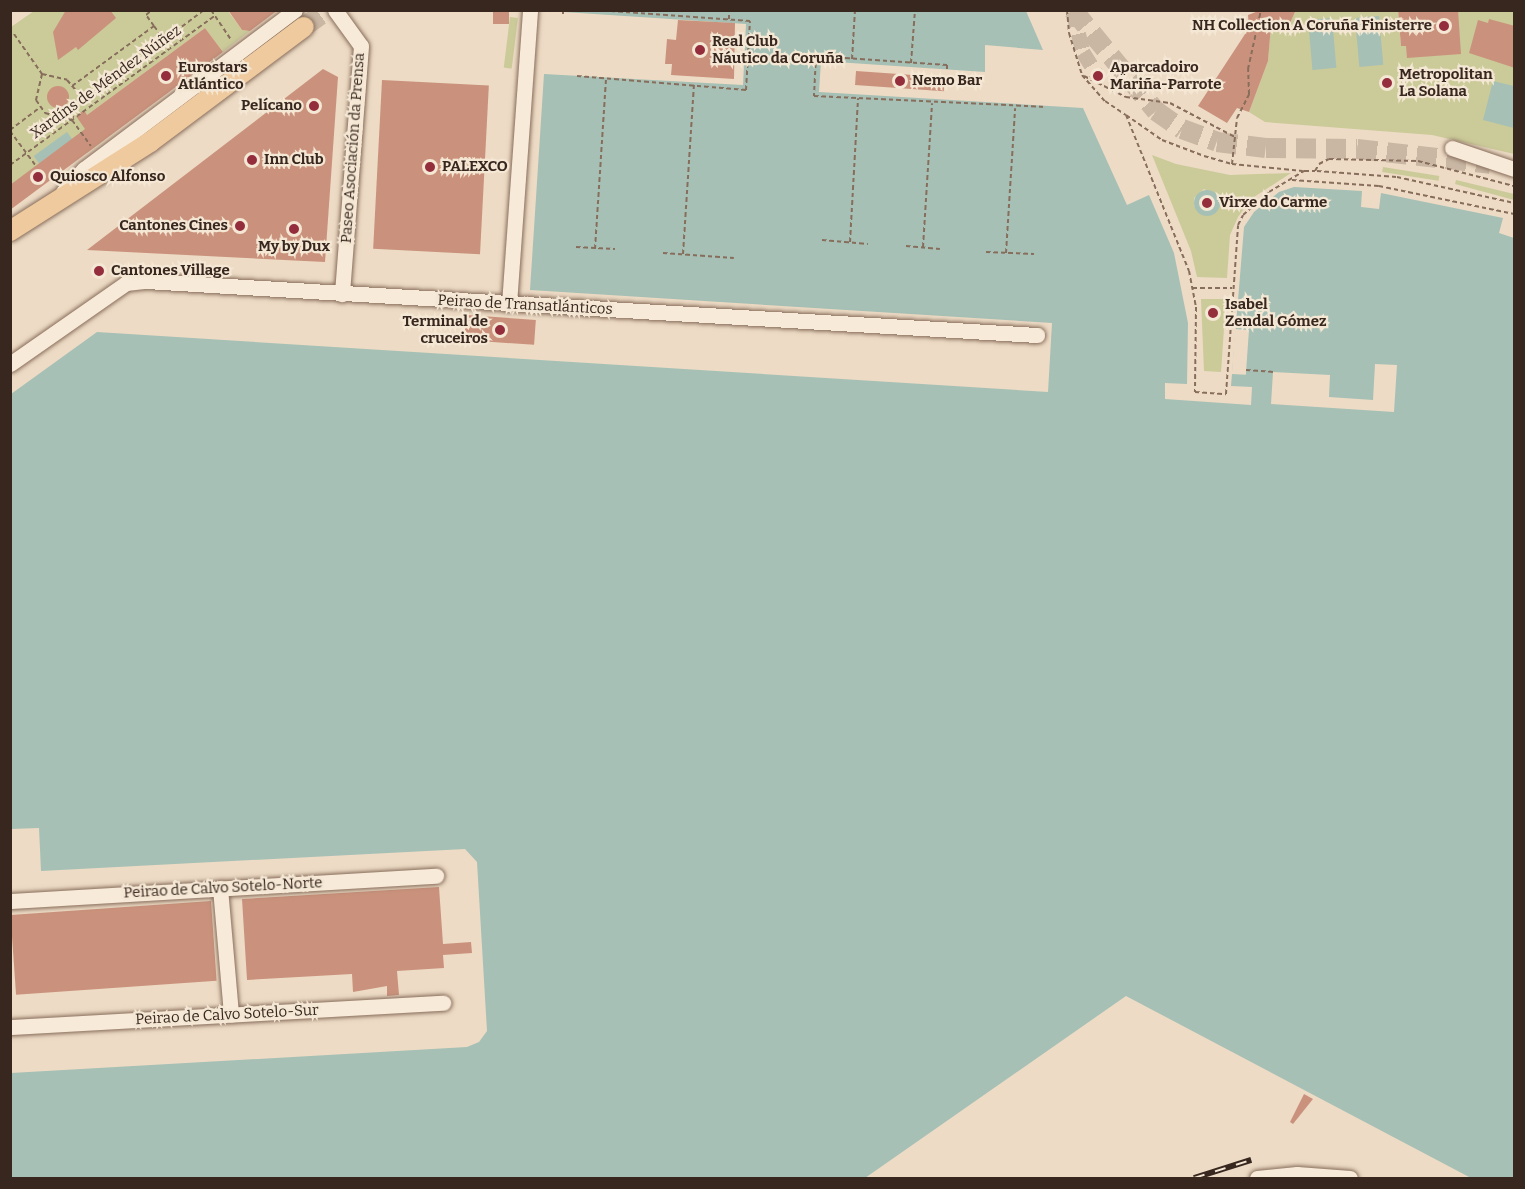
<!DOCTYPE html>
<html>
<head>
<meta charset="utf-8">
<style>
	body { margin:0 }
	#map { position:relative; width:1525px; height:1189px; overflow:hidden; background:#eddbc5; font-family:Bitter,serif }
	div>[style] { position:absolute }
	.green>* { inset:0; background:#cbca99; transform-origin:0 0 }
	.water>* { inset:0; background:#a6c0b5; transform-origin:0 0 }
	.round { border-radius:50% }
	.pier>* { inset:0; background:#eddbc5; transform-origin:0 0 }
	.building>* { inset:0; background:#ca927c; transform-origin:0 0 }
	.minor-tunnel>* { height:15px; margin-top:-7.5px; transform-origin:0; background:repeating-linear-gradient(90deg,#c9b7a4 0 15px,transparent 0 23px) }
	.major-tunnel>* { height:20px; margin-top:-10px; transform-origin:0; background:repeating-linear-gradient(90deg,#c9b7a4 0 20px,transparent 0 30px) }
	.path>* { height:2px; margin-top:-1px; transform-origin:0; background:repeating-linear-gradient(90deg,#876d5b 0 4.5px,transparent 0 7.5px) }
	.roads { filter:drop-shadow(0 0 2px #876d5b) drop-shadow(0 0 2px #876d5b) }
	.minor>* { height:15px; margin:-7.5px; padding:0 7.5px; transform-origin:7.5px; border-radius:7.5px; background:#f8ead8 }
	.major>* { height:20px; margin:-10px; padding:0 10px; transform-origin:10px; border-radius:10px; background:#efca9e }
	.rail>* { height:6px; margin-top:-3px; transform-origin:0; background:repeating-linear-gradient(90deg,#f4e7d4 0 11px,#38271f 0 22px); box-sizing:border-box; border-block:2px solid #38271f }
	.dots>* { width:16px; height:16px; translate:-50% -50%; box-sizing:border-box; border:3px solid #f4e7d4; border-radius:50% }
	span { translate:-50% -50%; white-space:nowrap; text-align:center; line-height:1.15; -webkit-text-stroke:4.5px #f4e7d4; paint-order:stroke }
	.poi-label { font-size:15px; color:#38271f; font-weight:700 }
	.right { translate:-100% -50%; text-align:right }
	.left { translate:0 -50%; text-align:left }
	.street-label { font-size:15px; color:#38271f }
	.frame { position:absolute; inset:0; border:12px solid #38271f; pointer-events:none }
</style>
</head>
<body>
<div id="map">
	<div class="green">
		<i style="clip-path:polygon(34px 11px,228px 11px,242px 30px,250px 31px,223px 52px,205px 28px,87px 115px,105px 140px,87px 153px,75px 137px,11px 185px,11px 27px)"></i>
		<i style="clip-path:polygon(1296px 11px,1398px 11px,1401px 46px,1458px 11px,1514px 11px,1514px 154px,1432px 135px,1265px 122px,1249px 112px,1268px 61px,1271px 26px,1288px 25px)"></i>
		<i style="left:510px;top:17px;width:8px;height:51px;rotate:7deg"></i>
		<i style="clip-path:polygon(evenodd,1152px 155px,1176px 164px,1230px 175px,1291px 173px,1251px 199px,1238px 217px,1230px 235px,1227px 278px,1197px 277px,1191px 251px,1152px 155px,1204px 189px,1219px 197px,1194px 207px,1194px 198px,1204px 189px)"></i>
		<i style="left:1383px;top:167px;width:57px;height:5px;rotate:9deg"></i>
		<i style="clip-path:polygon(1456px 180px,1514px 194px,1514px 200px,1455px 184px)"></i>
		<i style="clip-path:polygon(1201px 299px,1226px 299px,1221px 372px,1204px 371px)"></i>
	</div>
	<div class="water">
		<i style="clip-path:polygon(549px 11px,1026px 11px,1043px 50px,985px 45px,985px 72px,821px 61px,819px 92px,1083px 108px,1127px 205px,1149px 195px,1174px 253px,1188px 323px,1187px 384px,1165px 383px,1165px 399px,1251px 405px,1252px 387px,1231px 386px,1244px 227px,1254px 212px,1279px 192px,1294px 187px,1362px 191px,1361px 207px,1379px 209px,1381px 193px,1503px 218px,1499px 233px,1514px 238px,1514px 1178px,1471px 1178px,1126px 996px,865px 1178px,11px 1178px,11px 1073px,467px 1047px,479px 1042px,487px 1031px,477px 862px,465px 849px,41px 871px,39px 828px,11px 829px,11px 394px,97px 332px,1048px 392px,1052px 323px,530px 290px,544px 74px,743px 85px,746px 24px)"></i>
		<i style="left:1379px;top:16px;width:49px;height:24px;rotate:85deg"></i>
		<i style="left:1332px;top:18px;width:50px;height:24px;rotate:85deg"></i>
		<i style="clip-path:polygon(1493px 81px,1514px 86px,1514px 128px,1483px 120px)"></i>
		<i style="left:67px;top:132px;width:9px;height:41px;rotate:54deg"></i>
		<i class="round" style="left:1194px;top:190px;width:26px;height:26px"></i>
	</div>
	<div class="pier">
		<i style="left:1235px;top:329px;width:14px;height:45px;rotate:4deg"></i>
		<i style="clip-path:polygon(1375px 364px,1397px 365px,1394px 412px,1271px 404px,1273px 372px,1330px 375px,1329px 397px,1373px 400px)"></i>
	</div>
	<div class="building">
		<i style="clip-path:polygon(66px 10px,110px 10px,116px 18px,78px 50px,76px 47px,58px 60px,53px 32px)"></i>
		<i style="clip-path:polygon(228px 10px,278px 10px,250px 31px,242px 30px)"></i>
		<i style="left:493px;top:10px;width:16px;height:14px"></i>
		<i style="clip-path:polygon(1261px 10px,1296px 10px,1289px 25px,1271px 26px,1268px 61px,1249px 112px,1237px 108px,1227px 123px,1198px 106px,1249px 28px,1248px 15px)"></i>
		<i style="clip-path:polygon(1398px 10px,1458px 10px,1461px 54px,1407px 58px,1406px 46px,1401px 46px)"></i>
		<i style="clip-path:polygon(1489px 19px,1515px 26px,1515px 68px,1469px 53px,1478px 20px,1488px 23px)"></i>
		<i style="clip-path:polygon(678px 20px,735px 23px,734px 79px,671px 75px,672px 64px,665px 64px,667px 39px,676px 40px)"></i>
		<i style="clip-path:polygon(205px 28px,223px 52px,10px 210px,10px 185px,85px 129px,76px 116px,84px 110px,87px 115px)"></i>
		<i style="clip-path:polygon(323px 69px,338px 77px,325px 262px,87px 250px)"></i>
		<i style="left:856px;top:71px;width:89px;height:14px;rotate:4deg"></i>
		<i style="left:382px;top:80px;width:107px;height:169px;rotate:3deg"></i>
		<i class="round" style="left:47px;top:86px;width:22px;height:22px"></i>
		<i style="left:466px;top:315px;width:70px;height:25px;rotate:4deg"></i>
		<i style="clip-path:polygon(439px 887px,443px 944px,471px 942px,472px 953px,443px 955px,444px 968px,397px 971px,399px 995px,387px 996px,387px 986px,353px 992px,352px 974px,247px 980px,242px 899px)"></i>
		<i style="left:211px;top:901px;width:80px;height:201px;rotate:86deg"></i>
		<i style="clip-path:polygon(1304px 1094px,1313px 1099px,1293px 1124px,1290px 1122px)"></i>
	</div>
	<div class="minor-tunnel">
		<i style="left:1073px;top:11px;width:42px;rotate:76.3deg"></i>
		<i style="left:1083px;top:52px;width:28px;rotate:58deg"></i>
	</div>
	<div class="major-tunnel">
		<i style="left:1073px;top:10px;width:131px;rotate:50.6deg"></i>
		<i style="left:1156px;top:111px;width:32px;rotate:35deg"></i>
		<i style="left:1182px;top:129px;width:37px;rotate:20deg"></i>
		<i style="left:1217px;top:142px;width:49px;rotate:7deg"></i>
		<i style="left:1266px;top:148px;width:91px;rotate:0.6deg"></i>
		<i style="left:1357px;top:149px;width:134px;rotate:6.4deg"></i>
		<i style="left:304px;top:27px;width:29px;rotate:-36deg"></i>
	</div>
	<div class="path">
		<i style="left:211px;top:10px;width:36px;rotate:56deg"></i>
		<i style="left:1067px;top:10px;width:23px;rotate:85deg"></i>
		<i style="left:1069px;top:33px;width:44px;rotate:72.8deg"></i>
		<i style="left:1082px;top:75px;width:35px;rotate:49deg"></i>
		<i style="left:1105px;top:101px;width:25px;rotate:34deg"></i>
		<i style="left:1126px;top:115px;width:44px;rotate:34.8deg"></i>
		<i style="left:1162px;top:140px;width:45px;rotate:20.9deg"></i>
		<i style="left:1204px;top:156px;width:29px;rotate:16deg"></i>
		<i style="left:1232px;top:164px;width:71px;rotate:5.6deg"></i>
		<i style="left:563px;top:14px;width:4px;rotate:-90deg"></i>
		<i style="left:729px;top:19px;width:9px;rotate:-90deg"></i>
		<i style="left:154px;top:26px;width:17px;rotate:54deg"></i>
		<i style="left:164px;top:40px;width:50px;rotate:-36.9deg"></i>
		<i style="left:14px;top:34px;width:49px;rotate:55deg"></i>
		<i style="left:42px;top:74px;width:26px;rotate:13deg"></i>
		<i style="left:67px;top:80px;width:18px;rotate:49deg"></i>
		<i style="left:79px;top:94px;width:27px;rotate:105deg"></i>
		<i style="left:852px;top:59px;width:49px;rotate:-86.5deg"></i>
		<i style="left:911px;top:63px;width:53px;rotate:-85.7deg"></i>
		<i style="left:947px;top:69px;width:4px;rotate:-90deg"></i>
		<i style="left:947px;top:65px;width:131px;rotate:-176.1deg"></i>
		<i style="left:816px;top:56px;width:40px;rotate:92.9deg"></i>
		<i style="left:814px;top:96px;width:232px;rotate:2.7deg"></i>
		<i style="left:42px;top:74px;width:27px;rotate:103deg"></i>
		<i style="left:36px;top:100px;width:16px;rotate:55deg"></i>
		<i style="left:45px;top:113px;width:28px;rotate:15deg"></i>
		<i style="left:72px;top:120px;width:32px;rotate:54deg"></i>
		<i style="left:577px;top:76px;width:170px;rotate:4.7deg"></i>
		<i style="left:746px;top:90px;width:69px;rotate:-86.7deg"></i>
		<i style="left:750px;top:21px;width:154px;rotate:-175.9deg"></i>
		<i style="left:1084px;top:76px;width:47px;rotate:26.6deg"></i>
		<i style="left:1126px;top:97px;width:44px;rotate:7.8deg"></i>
		<i style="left:1170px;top:103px;width:73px;rotate:27.6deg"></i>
		<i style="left:72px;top:86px;width:102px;rotate:-36.2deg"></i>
		<i style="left:154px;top:26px;width:14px;rotate:-126deg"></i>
		<i style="left:146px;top:15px;width:8px;rotate:-40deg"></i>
		<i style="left:1126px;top:115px;width:168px;rotate:68deg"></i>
		<i style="left:1189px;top:271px;width:37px;rotate:79deg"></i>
		<i style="left:1196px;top:307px;width:85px;rotate:90.7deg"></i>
		<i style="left:1195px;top:392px;width:31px;rotate:4deg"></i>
		<i style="left:1226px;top:394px;width:169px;rotate:-85.9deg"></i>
		<i style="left:1238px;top:225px;width:11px;rotate:-63deg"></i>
		<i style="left:1243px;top:215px;width:35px;rotate:-41deg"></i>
		<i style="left:1269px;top:192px;width:41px;rotate:-31deg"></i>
		<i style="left:1304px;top:171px;width:11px"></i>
		<i style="left:1315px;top:171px;width:8px;rotate:-60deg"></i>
		<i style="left:1319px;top:164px;width:11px;rotate:-27deg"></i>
		<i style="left:1329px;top:159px;width:89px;rotate:1.3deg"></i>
		<i style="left:1418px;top:161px;width:99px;rotate:14.6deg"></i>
		<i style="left:10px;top:130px;width:39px;rotate:-37deg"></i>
		<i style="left:10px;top:131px;width:44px;rotate:53.4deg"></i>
		<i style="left:1232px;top:164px;width:46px;rotate:-83.8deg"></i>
		<i style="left:1237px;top:118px;width:27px;rotate:-63deg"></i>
		<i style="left:1249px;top:94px;width:25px;rotate:-92deg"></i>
		<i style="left:1248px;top:69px;width:60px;rotate:-77.6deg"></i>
		<i style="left:10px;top:165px;width:253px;rotate:-36.1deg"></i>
		<i style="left:1317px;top:171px;width:80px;rotate:4.3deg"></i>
		<i style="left:1397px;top:177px;width:120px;rotate:12.5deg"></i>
		<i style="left:1292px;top:180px;width:87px;rotate:3.9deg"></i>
		<i style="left:1379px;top:186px;width:138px;rotate:11.7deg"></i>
		<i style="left:822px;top:240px;width:46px;rotate:5deg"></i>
		<i style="left:850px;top:242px;width:144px;rotate:-86.8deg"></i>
		<i style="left:906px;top:246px;width:34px;rotate:5deg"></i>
		<i style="left:576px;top:247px;width:39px;rotate:3deg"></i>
		<i style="left:923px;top:247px;width:144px;rotate:-86.4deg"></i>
		<i style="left:595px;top:249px;width:171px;rotate:-86.3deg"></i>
		<i style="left:986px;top:252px;width:48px;rotate:2.4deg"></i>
		<i style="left:663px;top:253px;width:71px;rotate:4deg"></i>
		<i style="left:1006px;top:253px;width:145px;rotate:-86.4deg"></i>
		<i style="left:683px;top:254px;width:171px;rotate:-86.3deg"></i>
		<i style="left:1193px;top:288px;width:39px"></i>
		<i style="left:1246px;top:370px;width:27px;rotate:4deg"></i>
	</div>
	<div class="roads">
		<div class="minor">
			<i style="left:335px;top:10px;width:44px;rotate:54.2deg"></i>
			<i style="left:361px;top:46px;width:249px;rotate:94.4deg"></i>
			<i style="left:1452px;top:148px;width:65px;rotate:18.7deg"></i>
			<i style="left:63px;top:192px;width:31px;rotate:-48deg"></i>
			<i style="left:84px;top:169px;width:264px;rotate:-37deg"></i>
			<i style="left:509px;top:304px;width:295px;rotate:-85.9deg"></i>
			<i style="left:10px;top:364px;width:141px;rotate:-34.9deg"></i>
			<i style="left:126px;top:283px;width:20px;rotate:-6deg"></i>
			<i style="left:146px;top:281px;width:893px;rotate:3.47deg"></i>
			<i style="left:220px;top:888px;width:127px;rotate:85deg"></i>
			<i style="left:10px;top:901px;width:427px;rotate:-3.4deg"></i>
			<i style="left:10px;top:1027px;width:434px;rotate:-3.2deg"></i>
			<i style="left:1257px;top:1178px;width:40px;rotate:-5.7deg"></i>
			<i style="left:1297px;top:1174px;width:53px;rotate:4.3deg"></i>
		</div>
		<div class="major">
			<i style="left:10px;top:231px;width:166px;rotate:-32.4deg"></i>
			<i style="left:150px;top:142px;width:192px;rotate:-36.8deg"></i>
		</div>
	</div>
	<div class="rail">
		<i style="left:1194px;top:1178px;width:60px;rotate:-17.5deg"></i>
	</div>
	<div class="dots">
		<i style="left:1444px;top:26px;background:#942d3c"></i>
		<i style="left:700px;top:50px;background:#942d3c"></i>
		<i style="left:166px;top:76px;background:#942d3c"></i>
		<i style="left:1098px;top:76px;background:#942d3c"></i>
		<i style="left:900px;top:81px;background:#942d3c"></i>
		<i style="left:1387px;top:83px;background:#942d3c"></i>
		<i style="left:314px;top:106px;background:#942d3c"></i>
		<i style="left:252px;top:160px;background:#942d3c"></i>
		<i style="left:430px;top:167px;background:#942d3c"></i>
		<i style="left:38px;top:177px;background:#942d3c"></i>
		<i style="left:1207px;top:203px;background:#942d3c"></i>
		<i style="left:240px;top:226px;background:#942d3c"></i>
		<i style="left:294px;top:229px;background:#942d3c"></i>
		<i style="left:99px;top:271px;background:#942d3c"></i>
		<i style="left:1213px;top:313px;background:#942d3c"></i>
		<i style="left:500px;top:330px;background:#942d3c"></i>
	</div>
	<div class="poi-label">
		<span class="right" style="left:1432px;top:26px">NH Collection A Coruña Finisterre</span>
		<span class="left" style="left:712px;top:50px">Real Club<br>Náutico da Coruña</span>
		<span class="left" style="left:178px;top:76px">Eurostars<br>Atlántico</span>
		<span class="left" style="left:1110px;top:76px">Aparcadoiro<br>Mariña-Parrote</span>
		<span class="left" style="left:1399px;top:83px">Metropolitan<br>La Solana</span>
		<span class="left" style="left:912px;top:81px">Nemo Bar</span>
		<span class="right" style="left:302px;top:106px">Pelícano</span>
		<span class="left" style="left:264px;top:160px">Inn Club</span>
		<span class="left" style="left:442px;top:167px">PALEXCO</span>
		<span class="left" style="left:50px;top:177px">Quiosco Alfonso</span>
		<span class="left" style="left:1219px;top:203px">Virxe do Carme</span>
		<span class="right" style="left:228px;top:226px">Cantones Cines</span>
		<span style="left:294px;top:247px">My by Dux</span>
		<span class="left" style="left:111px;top:271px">Cantones Village</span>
		<span class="left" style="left:1225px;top:313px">Isabel<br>Zendal Gómez</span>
		<span class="right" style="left:488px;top:330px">Terminal de<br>cruceiros</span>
	</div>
	<div class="street-label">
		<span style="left:106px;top:82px;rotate:-36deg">Xardíns de Méndez Núñez</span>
		<span style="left:353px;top:148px;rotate:-86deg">Paseo Asociación da Prensa</span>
		<span style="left:525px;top:305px;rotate:3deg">Peirao de Transatlánticos</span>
		<span style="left:223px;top:888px;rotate:-3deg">Peirao de Calvo Sotelo-Norte</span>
		<span style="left:227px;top:1015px;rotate:-3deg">Peirao de Calvo Sotelo-Sur</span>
	</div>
	<div class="frame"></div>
</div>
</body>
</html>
